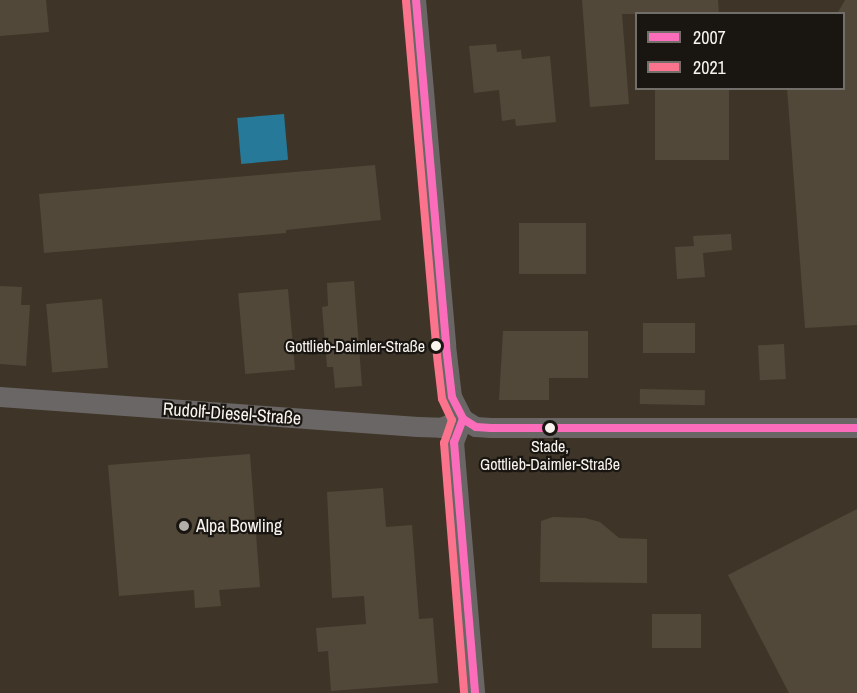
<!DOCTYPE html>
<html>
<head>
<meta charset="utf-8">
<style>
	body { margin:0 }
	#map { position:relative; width:857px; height:693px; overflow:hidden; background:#302d28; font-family:"Archivo Narrow",sans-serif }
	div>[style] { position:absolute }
	.built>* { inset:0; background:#3e3528 }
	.water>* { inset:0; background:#267998; transform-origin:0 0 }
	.building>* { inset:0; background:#524839; transform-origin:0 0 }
	.street>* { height:20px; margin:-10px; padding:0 10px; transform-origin:10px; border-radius:10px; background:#696665 }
	.bus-1>* { height:8px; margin:-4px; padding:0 4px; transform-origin:4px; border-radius:4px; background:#fb6dba }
	.bus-2>* { height:8px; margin:-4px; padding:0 4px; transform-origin:4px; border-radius:4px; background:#fc738d }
	.dots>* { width:16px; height:16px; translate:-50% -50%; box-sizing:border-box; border:3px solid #191612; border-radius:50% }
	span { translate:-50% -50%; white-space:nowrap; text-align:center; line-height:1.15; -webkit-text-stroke:4.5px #191612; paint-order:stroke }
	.bus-label { font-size:16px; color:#f8f3ee }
	.right { translate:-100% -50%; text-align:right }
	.street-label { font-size:18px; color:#f8f3ee }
	.poi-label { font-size:18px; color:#f8f3ee }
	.left { translate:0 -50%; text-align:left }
	.legend { position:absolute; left:635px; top:12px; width:210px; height:78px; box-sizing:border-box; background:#191612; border:2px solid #726e6a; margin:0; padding:8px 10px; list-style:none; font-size:18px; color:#f8f3ee }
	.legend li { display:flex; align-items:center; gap:12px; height:30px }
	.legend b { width:30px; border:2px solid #726e6a }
</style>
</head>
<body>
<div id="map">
	<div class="built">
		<i style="clip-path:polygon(evenodd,0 0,857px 0,857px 693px,0 693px,0 0,636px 14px,844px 14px,844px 88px,636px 88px,636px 14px)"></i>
	</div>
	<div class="water">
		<i style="left:284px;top:114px;width:46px;height:47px;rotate:85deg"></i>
	</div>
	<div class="building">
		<i style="clip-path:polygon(0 0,46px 0,49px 32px,0 36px)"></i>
		<i style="clip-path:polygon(582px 0,718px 0,719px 14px,622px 14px,629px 104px,590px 107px)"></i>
		<i style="clip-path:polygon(845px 0,857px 0,857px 325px,805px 328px,787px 88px,843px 88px,843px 14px,837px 14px)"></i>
		<i style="clip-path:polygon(496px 44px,497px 52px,521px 50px,522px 59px,550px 56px,556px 122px,516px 126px,515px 119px,502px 121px,499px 90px,474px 93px,469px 46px)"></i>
		<i style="left:655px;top:88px;width:74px;height:72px"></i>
		<i style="clip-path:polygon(375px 165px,381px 220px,286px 230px,286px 233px,44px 253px,39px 194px)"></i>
		<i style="left:519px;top:223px;width:67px;height:51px"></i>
		<i style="clip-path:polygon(731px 234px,732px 250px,703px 253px,705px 277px,677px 279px,675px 247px,694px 246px,693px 236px)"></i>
		<i style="clip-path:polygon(354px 281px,362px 386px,335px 388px,333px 367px,327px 367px,322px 307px,328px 306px,327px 283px)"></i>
		<i style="clip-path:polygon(0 286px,22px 287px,21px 305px,30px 305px,26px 366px,0 364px)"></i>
		<i style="left:288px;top:289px;width:81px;height:50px;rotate:85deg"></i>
		<i style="left:102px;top:299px;width:69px;height:56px;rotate:85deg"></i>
		<i style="left:643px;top:323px;width:52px;height:30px"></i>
		<i style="clip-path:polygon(503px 331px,588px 331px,588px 378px,549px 378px,549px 400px,499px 400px)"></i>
		<i style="left:784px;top:344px;width:35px;height:26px;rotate:87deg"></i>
		<i style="left:640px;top:389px;width:65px;height:15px;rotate:1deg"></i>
		<i style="clip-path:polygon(250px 454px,260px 587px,219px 590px,221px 606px,195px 608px,194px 590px,119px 596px,108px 465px)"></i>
		<i style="clip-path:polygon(383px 488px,386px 527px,412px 525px,419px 619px,433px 618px,438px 683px,331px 691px,328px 651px,318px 652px,316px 628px,366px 624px,364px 596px,332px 598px,327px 492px)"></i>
		<i style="clip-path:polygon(857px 509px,857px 693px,789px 693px,728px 575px)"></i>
		<i style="clip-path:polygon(553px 517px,585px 518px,600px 522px,619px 538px,647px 539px,647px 583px,540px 582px,541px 521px)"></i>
		<i style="left:652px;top:614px;width:49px;height:34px"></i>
	</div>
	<div class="street">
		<i style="left:416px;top:0;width:347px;rotate:85deg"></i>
		<i style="left:446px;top:346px;width:51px;rotate:83.3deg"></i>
		<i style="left:452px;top:397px;width:25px;rotate:63deg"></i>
		<i style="left:463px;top:419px;width:15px;rotate:32deg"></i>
		<i style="left:476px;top:427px;width:15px;rotate:4deg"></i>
		<i style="left:491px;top:428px;width:366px"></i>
		<i style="left:0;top:397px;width:419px;rotate:4.1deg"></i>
		<i style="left:418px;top:427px;width:23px;rotate:2deg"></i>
		<i style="left:441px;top:428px;width:24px;rotate:-22deg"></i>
		<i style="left:463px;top:419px;width:25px;rotate:111deg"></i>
		<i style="left:454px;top:442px;width:252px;rotate:85.2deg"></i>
	</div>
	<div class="bus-1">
		<i style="left:416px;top:0;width:347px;rotate:85deg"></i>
		<i style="left:446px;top:346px;width:51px;rotate:83.3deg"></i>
		<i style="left:452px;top:397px;width:25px;rotate:63deg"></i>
		<i style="left:463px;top:419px;width:15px;rotate:32deg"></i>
		<i style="left:476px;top:427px;width:15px;rotate:4deg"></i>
		<i style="left:491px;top:428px;width:366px"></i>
		<i style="left:463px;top:419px;width:25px;rotate:111deg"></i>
		<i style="left:454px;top:442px;width:252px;rotate:85.2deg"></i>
	</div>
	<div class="bus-2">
		<i style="left:406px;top:1px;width:347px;rotate:85deg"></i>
		<i style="left:436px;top:347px;width:52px;rotate:83.4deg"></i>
		<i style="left:442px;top:399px;width:23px;rotate:65deg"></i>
		<i style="left:452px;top:420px;width:24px;rotate:109deg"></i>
		<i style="left:444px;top:443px;width:251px;rotate:85.4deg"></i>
	</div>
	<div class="dots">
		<i style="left:436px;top:346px;background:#f8f3ee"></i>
		<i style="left:550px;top:428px;background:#f8f3ee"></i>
		<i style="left:184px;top:526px;background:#b2aea9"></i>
	</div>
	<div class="bus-label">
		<span class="right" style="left:425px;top:346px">Gottlieb-Daimler-Straße</span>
		<span style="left:550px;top:455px">Stade,<br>Gottlieb-Daimler-Straße</span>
	</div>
	<div class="street-label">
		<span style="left:232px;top:414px;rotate:4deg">Rudolf-Diesel-Straße</span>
	</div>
	<div class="poi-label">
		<span class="left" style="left:196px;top:526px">Alpa Bowling</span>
	</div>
	<ul class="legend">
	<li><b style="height:8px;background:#fb6dba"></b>2007</li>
	<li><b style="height:8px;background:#fc738d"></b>2021</li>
	</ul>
</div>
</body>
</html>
